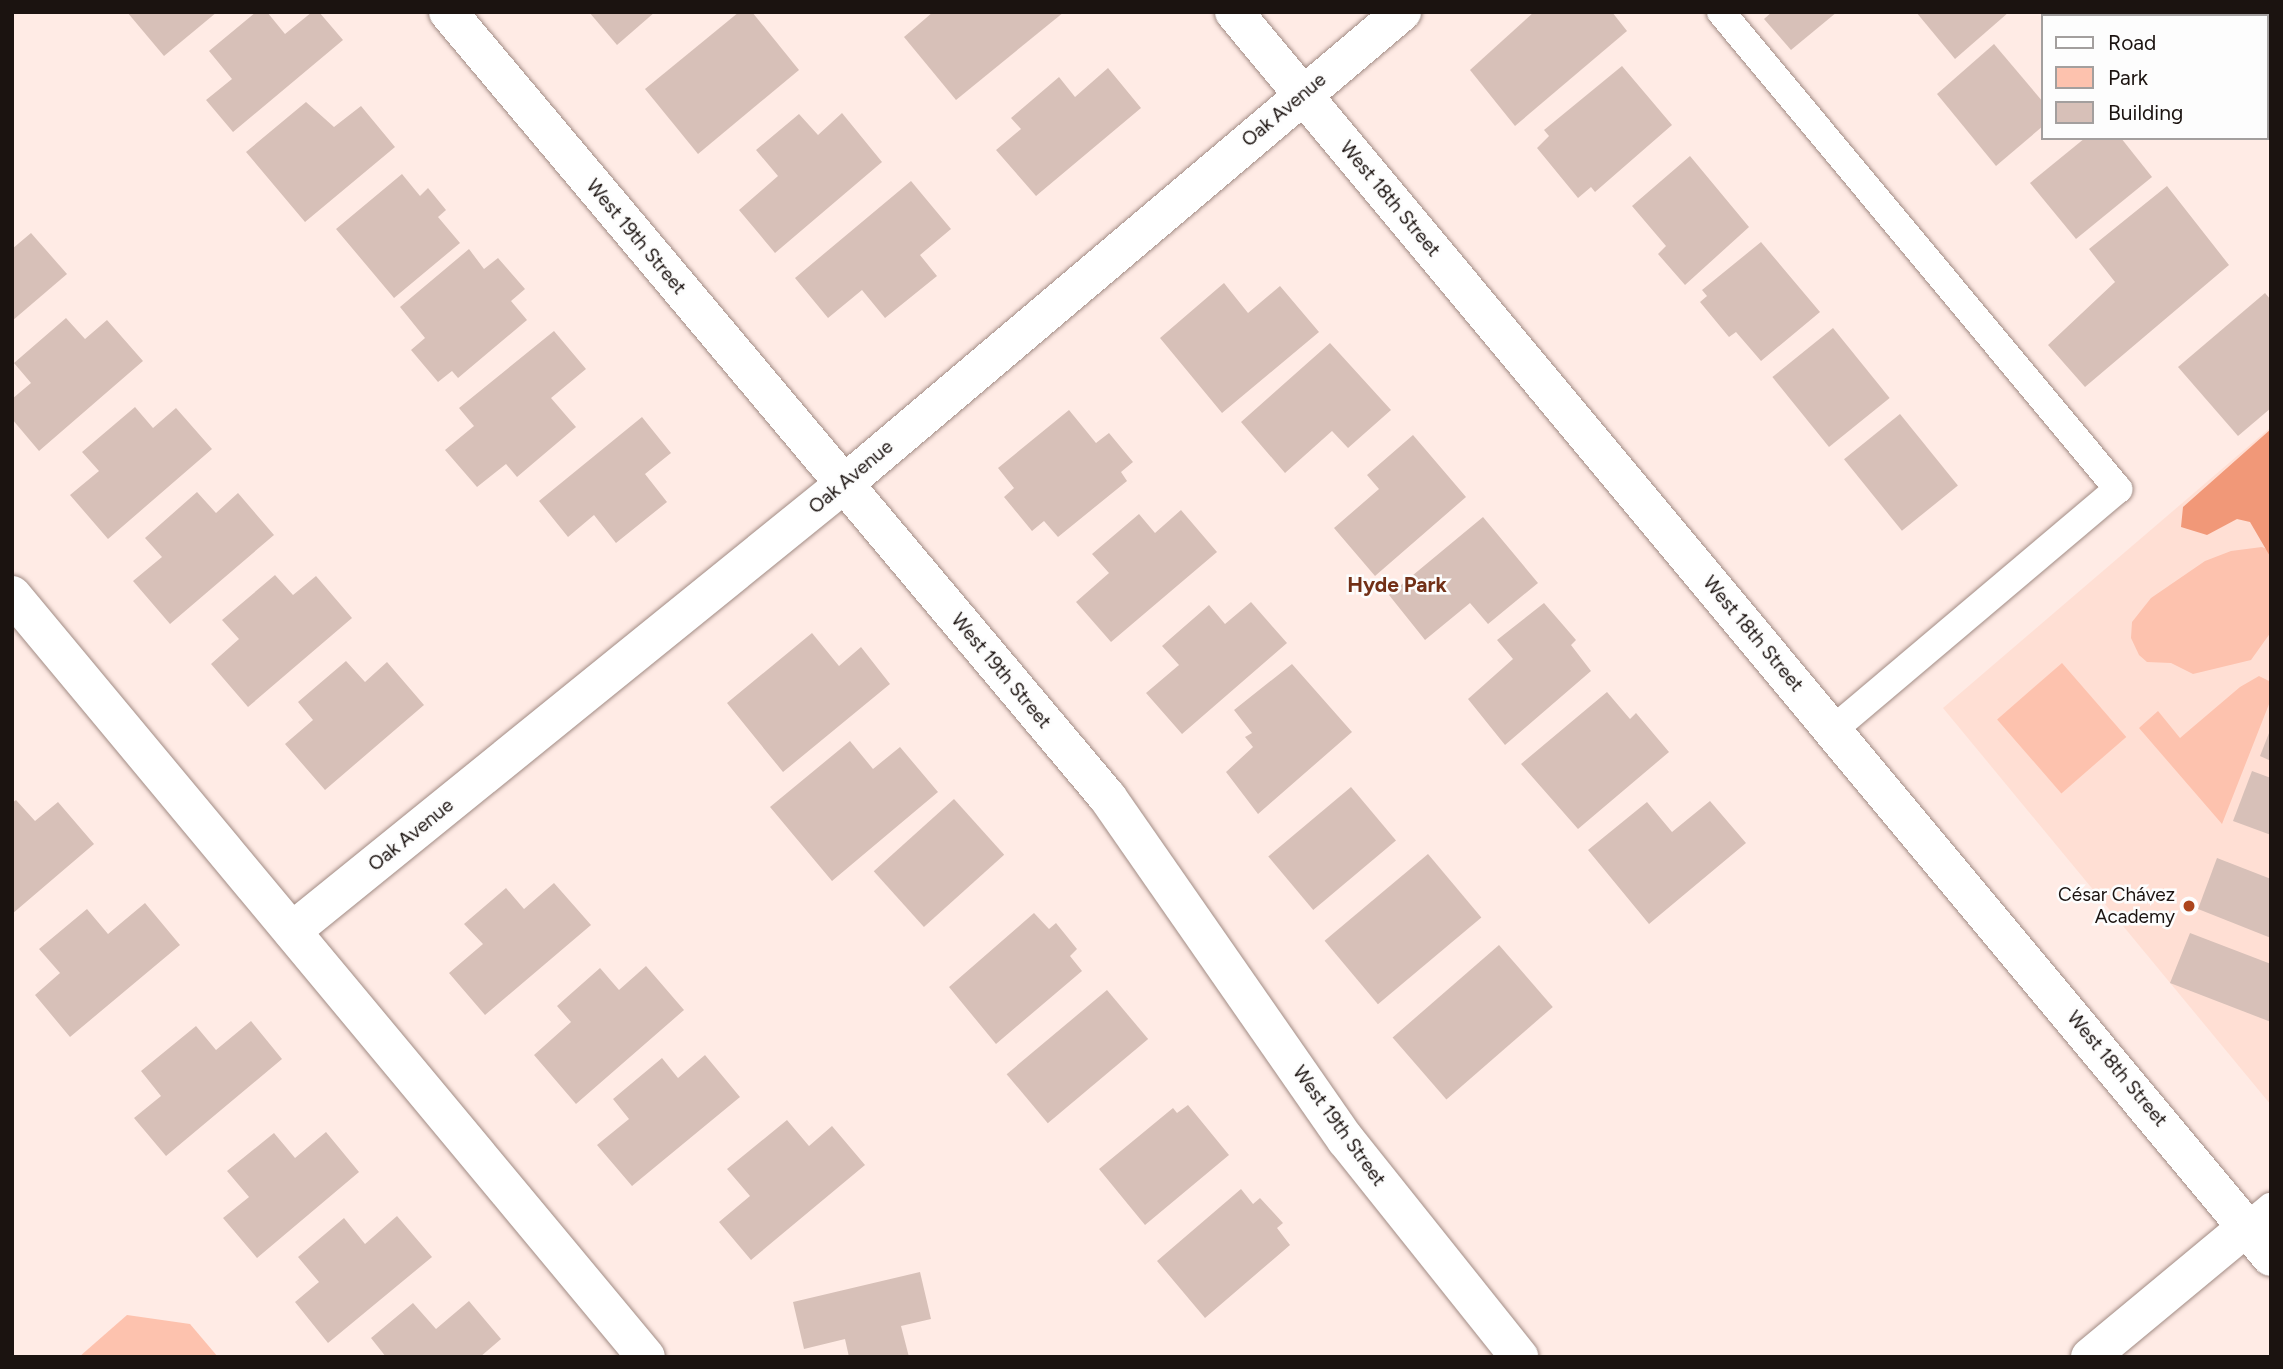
<!DOCTYPE html>
<html>
<head>
<meta charset="utf-8">
<style>
	body { margin:0 }
	#map { position:relative; width:2283px; height:1369px; overflow:hidden; background:#ffebe5; font-family:Figtree,sans-serif }
	div>[style] { position:absolute }
	.built>* { inset:0; background:#ffdfd4 }
	.green>* { inset:0; background:#fdc2ae; transform-origin:0 0 }
	.forest>* { inset:0; background:#f19878 }
	.building>* { inset:0; background:#d7c0b8; transform-origin:0 0 }
	.roads { filter:drop-shadow(0 0 2px #a28c85) drop-shadow(0 0 2px #a28c85) }
	.service>* { height:28px; margin:-14px; padding:0 14px; transform-origin:14px; border-radius:14px; background:#fff }
	.minor>* { height:38px; margin:-19px; padding:0 19px; transform-origin:19px; border-radius:19px; background:#fff }
	.tertiary>* { height:38px; margin:-19px; padding:0 19px; transform-origin:19px; border-radius:19px; background:#fff }
	.dots>* { width:19px; height:19px; translate:-50% -50%; box-sizing:border-box; border:4px solid #fdfdfd; border-radius:50% }
	span { translate:-50% -50%; white-space:nowrap; text-align:center; line-height:1.15; -webkit-text-stroke:5px #fdfdfd; paint-order:stroke }
	.street-label { font-size:19px; color:#1b1310 }
	.poi-label { font-size:19px; color:#1b1310 }
	.right { translate:-100% -50%; text-align:right }
	.neighbourhood-label { font-size:21px; color:#723017; font-weight:700 }
	.frame { position:absolute; inset:0; border:14px solid #1b1310; pointer-events:none }
	.legend { position:absolute; left:2041px; top:14px; width:228px; height:126px; box-sizing:border-box; background:#fdfdfd; border:2px solid #a39f9e; margin:0; padding:9px 12px; list-style:none; font-size:21px; color:#1b1310 }
	.legend li { display:flex; align-items:center; gap:14px; height:35px }
	.legend b { width:35px; border:2px solid #a39f9e }
</style>
</head>
<body>
<div id="map">
	<div class="built">
		<i style="clip-path:polygon(2271px 427px,2271px 1105px,1943px 708px)"></i>
	</div>
	<div class="green">
		<i style="clip-path:polygon(2262px 547px,2271px 551px,2271px 632px,2251px 660px,2193px 674px,2171px 663px,2147px 662px,2139px 655px,2131px 638px,2132px 622px,2151px 598px,2205px 561px,2231px 551px)"></i>
		<i style="left:2062px;top:663px;width:98px;height:86px;rotate:49deg"></i>
		<i style="clip-path:polygon(2259px 676px,2271px 682px,2271px 699px,2222px 824px,2139px 728px,2158px 711px,2180px 738px,2240px 687px)"></i>
		<i style="clip-path:polygon(127px 1315px,190px 1324px,218px 1357px,79px 1357px)"></i>
	</div>
	<div class="forest">
		<i style="clip-path:polygon(2271px 429px,2271px 558px,2250px 522px,2237px 519px,2207px 535px,2181px 527px,2183px 507px)"></i>
	</div>
	<div class="building">
		<i style="clip-path:polygon(127px 12px,217px 12px,164px 56px)"></i>
		<i style="clip-path:polygon(256px 12px,267px 12px,285px 34px,312px 12px,319px 12px,343px 40px,233px 132px,206px 100px,232px 79px,209px 51px)"></i>
		<i style="clip-path:polygon(589px 12px,655px 12px,617px 45px)"></i>
		<i style="clip-path:polygon(739px 12px,752px 12px,799px 70px,698px 154px,645px 89px)"></i>
		<i style="clip-path:polygon(933px 12px,1064px 12px,956px 100px,904px 37px)"></i>
		<i style="clip-path:polygon(1534px 12px,1612px 12px,1627px 31px,1515px 126px,1470px 70px)"></i>
		<i style="clip-path:polygon(1772px 12px,1837px 12px,1791px 50px,1764px 19px)"></i>
		<i style="clip-path:polygon(1916px 12px,2009px 12px,1955px 59px)"></i>
		<i style="clip-path:polygon(1994px 44px,2043px 102px,2043px 126px,1996px 166px,1937px 94px)"></i>
		<i style="clip-path:polygon(1622px 66px,1672px 125px,1595px 192px,1591px 187px,1578px 198px,1537px 148px,1549px 136px,1544px 130px)"></i>
		<i style="clip-path:polygon(1108px 68px,1141px 108px,1036px 196px,996px 150px,1021px 129px,1011px 118px,1059px 77px,1075px 97px)"></i>
		<i style="clip-path:polygon(306px 102px,334px 127px,361px 106px,395px 147px,305px 222px,246px 152px)"></i>
		<i style="clip-path:polygon(842px 113px,882px 162px,775px 253px,739px 210px,778px 176px,756px 150px,799px 114px,818px 135px)"></i>
		<i style="clip-path:polygon(2085px 138px,2121px 138px,2152px 177px,2076px 239px,2030px 183px)"></i>
		<i style="clip-path:polygon(1690px 156px,1749px 227px,1685px 285px,1658px 254px,1666px 246px,1632px 206px)"></i>
		<i style="clip-path:polygon(402px 174px,420px 196px,428px 188px,446px 210px,438px 217px,460px 243px,394px 298px,336px 229px)"></i>
		<i style="clip-path:polygon(911px 181px,951px 229px,920px 255px,937px 276px,885px 318px,862px 290px,828px 318px,795px 278px)"></i>
		<i style="clip-path:polygon(2167px 186px,2229px 265px,2085px 387px,2048px 345px,2115px 282px,2089px 249px)"></i>
		<i style="clip-path:polygon(31px 233px,67px 274px,12px 321px,12px 249px)"></i>
		<i style="clip-path:polygon(1761px 242px,1820px 312px,1761px 361px,1736px 332px,1729px 337px,1700px 302px,1707px 296px,1702px 290px)"></i>
		<i style="clip-path:polygon(469px 249px,484px 269px,498px 258px,525px 289px,511px 301px,527px 320px,458px 378px,452px 371px,438px 382px,411px 350px,425px 338px,400px 307px)"></i>
		<i style="clip-path:polygon(1224px 283px,1248px 313px,1280px 286px,1319px 332px,1222px 413px,1160px 338px)"></i>
		<i style="clip-path:polygon(2265px 293px,2271px 300px,2271px 408px,2238px 436px,2178px 367px)"></i>
		<i style="clip-path:polygon(66px 318px,85px 339px,107px 320px,143px 361px,39px 451px,12px 419px,12px 399px,31px 383px,14px 363px)"></i>
		<i style="left:1833px;top:328px;width:90px;height:78px;rotate:51deg"></i>
		<i style="clip-path:polygon(554px 331px,586px 369px,551px 398px,576px 427px,517px 477px,506px 464px,477px 487px,445px 450px,474px 426px,459px 408px)"></i>
		<i style="clip-path:polygon(1330px 343px,1391px 410px,1348px 448px,1332px 431px,1285px 473px,1241px 422px)"></i>
		<i style="clip-path:polygon(135px 407px,153px 428px,176px 408px,212px 449px,108px 539px,70px 495px,99px 471px,82px 452px)"></i>
		<i style="clip-path:polygon(1069px 410px,1096px 443px,1109px 433px,1133px 462px,1121px 472px,1127px 481px,1058px 537px,1044px 521px,1032px 531px,1004px 497px,1014px 488px,998px 468px)"></i>
		<i style="left:1900px;top:414px;width:92px;height:72px;rotate:51deg"></i>
		<i style="clip-path:polygon(642px 417px,671px 453px,645px 474px,667px 502px,616px 543px,594px 515px,568px 537px,539px 501px)"></i>
		<i style="clip-path:polygon(1413px 435px,1466px 497px,1375px 576px,1334px 528px,1379px 489px,1367px 475px)"></i>
		<i style="clip-path:polygon(197px 492px,216px 513px,238px 493px,274px 535px,170px 624px,133px 581px,162px 557px,145px 538px)"></i>
		<i style="clip-path:polygon(1181px 510px,1217px 552px,1111px 642px,1076px 602px,1109px 573px,1092px 554px,1139px 514px,1155px 533px)"></i>
		<i style="clip-path:polygon(1483px 517px,1538px 583px,1488px 624px,1470px 603px,1425px 640px,1389px 595px)"></i>
		<i style="clip-path:polygon(275px 575px,293px 595px,316px 576px,352px 618px,248px 707px,211px 664px,239px 639px,222px 620px)"></i>
		<i style="clip-path:polygon(1251px 602px,1287px 643px,1182px 734px,1146px 693px,1179px 665px,1162px 646px,1209px 605px,1225px 624px)"></i>
		<i style="clip-path:polygon(1544px 603px,1576px 640px,1571px 645px,1591px 671px,1505px 745px,1468px 699px,1513px 659px,1497px 640px)"></i>
		<i style="clip-path:polygon(812px 633px,839px 666px,861px 647px,890px 684px,783px 772px,727px 703px)"></i>
		<i style="clip-path:polygon(346px 661px,365px 682px,387px 662px,424px 705px,325px 790px,285px 744px,313px 720px,298px 702px)"></i>
		<i style="clip-path:polygon(1292px 664px,1352px 732px,1258px 814px,1226px 772px,1253px 747px,1245px 737px,1252px 733px,1234px 710px)"></i>
		<i style="clip-path:polygon(1607px 692px,1630px 719px,1636px 713px,1669px 752px,1578px 829px,1521px 764px)"></i>
		<i style="clip-path:polygon(2271px 728px,2271px 761px,2260px 756px)"></i>
		<i style="clip-path:polygon(850px 741px,873px 769px,900px 747px,938px 792px,832px 881px,770px 807px)"></i>
		<i style="clip-path:polygon(2252px 771px,2271px 778px,2271px 835px,2233px 821px)"></i>
		<i style="left:1351px;top:787px;width:70px;height:108px;rotate:50deg"></i>
		<i style="left:954px;top:799px;width:75px;height:108px;rotate:48deg"></i>
		<i style="clip-path:polygon(16px 800px,35px 821px,58px 802px,94px 844px,12px 914px,12px 803px)"></i>
		<i style="clip-path:polygon(1710px 801px,1746px 843px,1649px 924px,1588px 850px,1647px 802px,1672px 832px)"></i>
		<i style="left:1428px;top:854px;width:83px;height:135px;rotate:50deg"></i>
		<i style="clip-path:polygon(2217px 858px,2271px 879px,2271px 938px,2198px 909px)"></i>
		<i style="clip-path:polygon(554px 883px,591px 925px,485px 1015px,449px 973px,483px 944px,464px 924px,506px 888px,524px 909px)"></i>
		<i style="clip-path:polygon(145px 903px,180px 945px,70px 1037px,35px 995px,60px 973px,39px 949px,87px 909px,108px 934px)"></i>
		<i style="clip-path:polygon(1034px 913px,1049px 929px,1056px 923px,1077px 949px,1070px 956px,1082px 971px,996px 1044px,949px 987px)"></i>
		<i style="clip-path:polygon(2190px 933px,2271px 964px,2271px 1022px,2170px 983px)"></i>
		<i style="left:1499px;top:945px;width:82px;height:141px;rotate:49deg"></i>
		<i style="clip-path:polygon(646px 966px,684px 1010px,576px 1104px,534px 1055px,571px 1022px,557px 1006px,600px 968px,619px 990px)"></i>
		<i style="left:1107px;top:990px;width:64px;height:131px;rotate:50deg"></i>
		<i style="clip-path:polygon(251px 1021px,282px 1059px,166px 1156px,134px 1118px,161px 1096px,141px 1071px,196px 1026px,216px 1050px)"></i>
		<i style="clip-path:polygon(705px 1055px,740px 1097px,632px 1186px,597px 1145px,629px 1119px,613px 1099px,662px 1058px,678px 1078px)"></i>
		<i style="clip-path:polygon(1188px 1105px,1229px 1155px,1145px 1225px,1099px 1169px,1173px 1108px,1177px 1113px)"></i>
		<i style="clip-path:polygon(787px 1120px,809px 1146px,832px 1126px,865px 1165px,751px 1260px,719px 1222px,750px 1196px,727px 1169px)"></i>
		<i style="clip-path:polygon(326px 1132px,359px 1172px,257px 1258px,223px 1218px,249px 1197px,227px 1171px,274px 1133px,295px 1158px)"></i>
		<i style="clip-path:polygon(1241px 1189px,1253px 1204px,1260px 1198px,1283px 1223px,1277px 1228px,1290px 1245px,1205px 1318px,1157px 1261px)"></i>
		<i style="clip-path:polygon(397px 1216px,432px 1257px,328px 1343px,295px 1302px,319px 1282px,298px 1257px,344px 1218px,365px 1244px)"></i>
		<i style="clip-path:polygon(920px 1272px,931px 1319px,901px 1326px,909px 1357px,849px 1357px,845px 1339px,804px 1349px,793px 1302px)"></i>
		<i style="clip-path:polygon(469px 1301px,501px 1339px,480px 1357px,386px 1357px,371px 1338px,413px 1303px,436px 1329px)"></i>
	</div>
	<div class="roads">
		<div class="service">
			<i style="left:1721px;top:12px;width:621px;rotate:50.23deg"></i>
			<i style="left:2118px;top:489px;width:373px;rotate:139.8deg"></i>
			<i style="left:2248px;top:1226px;width:30px;rotate:-40deg"></i>
		</div>
		<div class="minor">
			<i style="left:448px;top:12px;width:1026px;rotate:49.98deg"></i>
			<i style="left:1108px;top:798px;width:417px;rotate:55.2deg"></i>
			<i style="left:1346px;top:1140px;width:278px;rotate:51.4deg"></i>
			<i style="left:2208px;top:12px;width:5px;rotate:53deg"></i>
			<i style="left:2267px;top:83px;width:6px;rotate:45deg"></i>
			<i style="left:12px;top:595px;width:991px;rotate:50.24deg"></i>
			<i style="left:292px;top:931px;width:710px;rotate:-39deg"></i>
			<i style="left:844px;top:484px;width:731px;rotate:-40.23deg"></i>
			<i style="left:2090px;top:1357px;width:205px;rotate:-39.7deg"></i>
		</div>
		<div class="tertiary">
			<i style="left:1234px;top:12px;width:1620px;rotate:50.21deg"></i>
		</div>
	</div>
	<div class="dots">
		<i style="left:2189px;top:906px;background:#ac451d"></i>
	</div>
	<div class="street-label">
		<span style="left:1284px;top:110px;rotate:-40deg">Oak Avenue</span>
		<span style="left:1390px;top:199px;rotate:50deg">West 18th Street</span>
		<span style="left:636px;top:237px;rotate:50deg">West 19th Street</span>
		<span style="left:851px;top:477px;rotate:-40deg">Oak Avenue</span>
		<span style="left:1753px;top:634px;rotate:50deg">West 18th Street</span>
		<span style="left:1001px;top:671px;rotate:50deg">West 19th Street</span>
		<span style="left:411px;top:835px;rotate:-39deg">Oak Avenue</span>
		<span style="left:2117px;top:1069px;rotate:50deg">West 18th Street</span>
		<span style="left:1339px;top:1126px;rotate:54deg">West 19th Street</span>
	</div>
	<div class="poi-label">
		<span class="right" style="left:2175px;top:906px">César Chávez<br>Academy</span>
	</div>
	<div class="neighbourhood-label">
		<span style="left:1397px;top:585px">Hyde Park</span>
	</div>
	<div class="frame"></div>
	<ul class="legend">
	<li><b style="height:9px;background:#fff"></b>Road</li>
	<li><b style="height:19px;background:#fdc2ae"></b>Park</li>
	<li><b style="height:19px;background:#d7c0b8"></b>Building</li>
	</ul>
</div>
</body>
</html>
